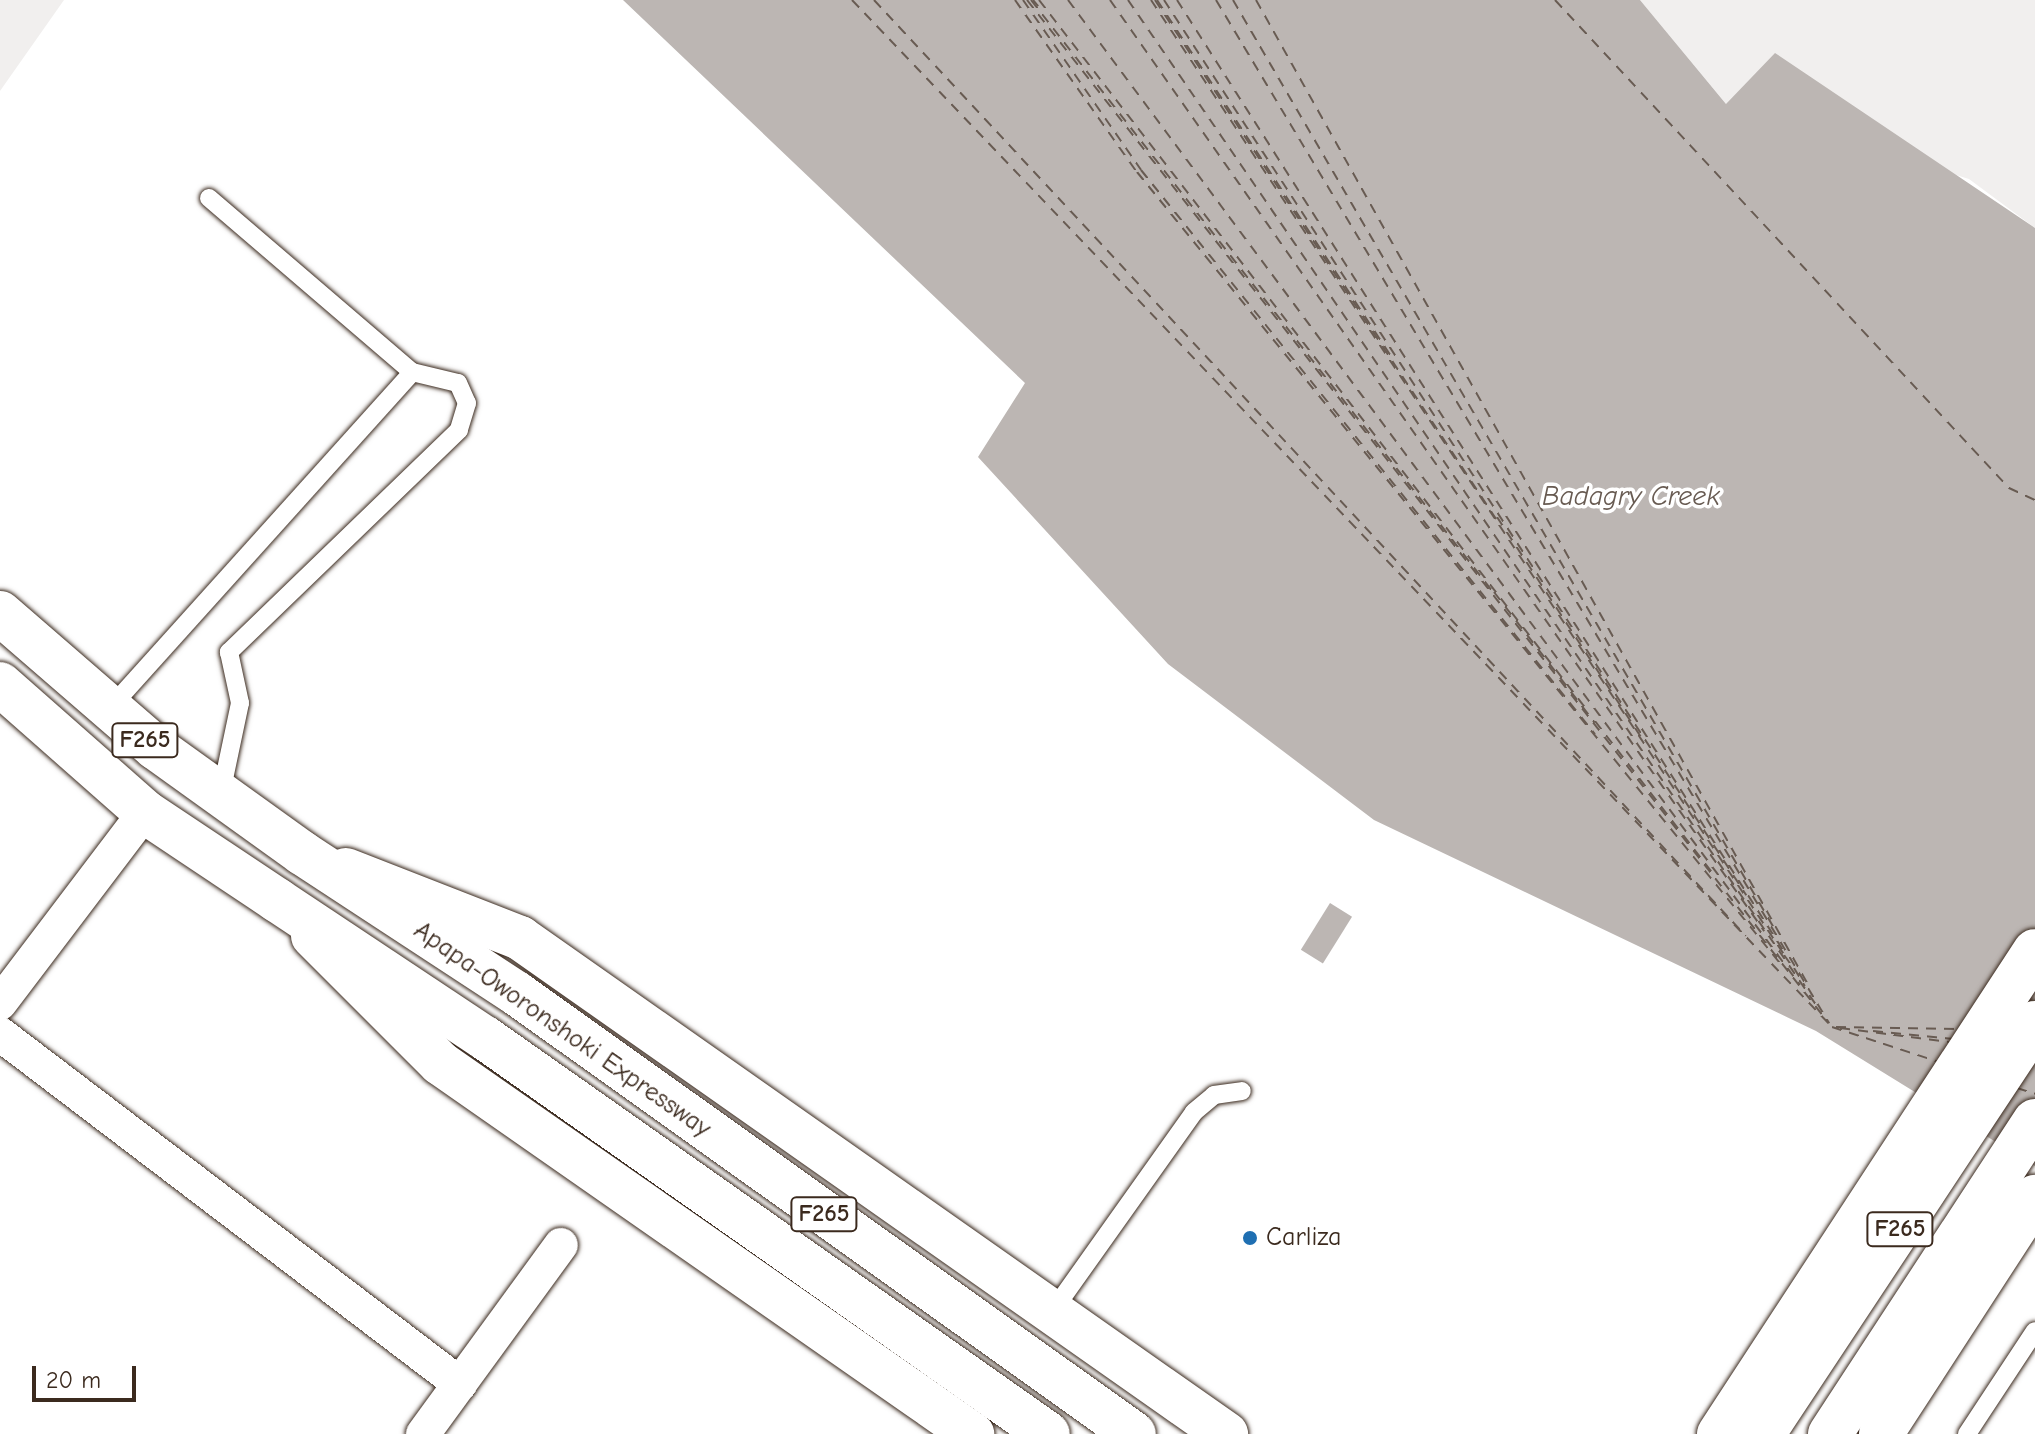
<!DOCTYPE html>
<html>
<head>
<meta charset="utf-8">
<style>
	body { margin:0 }
	#map { position:relative; width:2035px; height:1434px; overflow:hidden; background:#fff; font-family:"Comic Neue",sans-serif }
	div>[style] { position:absolute }
	.built>* { inset:0; background:#f1efee }
	.water>* { inset:0; background:#bcb6b3; transform-origin:0 0 }
	.ferry>* { height:2px; margin-top:-1px; transform-origin:0; background:repeating-linear-gradient(90deg,#685b52 0 10px,transparent 0 18px) }
	.roads { filter:drop-shadow(0 0 2px #3b2a1e) drop-shadow(0 0 2px #3b2a1e) }
	.lane>* { height:18px; margin:-9px; padding:0 9px; transform-origin:9px; border-radius:9px; background:#fff }
	.street>* { height:34px; margin:-17px; padding:0 17px; transform-origin:17px; border-radius:17px; background:#fff }
	.secondary>* { height:44px; margin:-22px; padding:0 22px; transform-origin:22px; border-radius:22px; background:#fff }
	.primary>* { height:44px; margin:-22px; padding:0 22px; transform-origin:22px; border-radius:22px; background:#fff }
	.highway>* { height:44px; margin:-22px; padding:0 22px; transform-origin:22px; border-radius:22px; background:#fff }
	.dots>* { width:22px; height:22px; translate:-50% -50%; box-sizing:border-box; border:4px solid #fff; border-radius:50% }
	span { translate:-50% -50%; white-space:nowrap; text-align:center; line-height:1.15; -webkit-text-stroke:7px #fff; paint-order:stroke }
	.shield-label span { padding:2px 6px; background:#fff; border:2px solid; border-radius:6px; -webkit-text-stroke-width:0 }
	.shield-label { font-size:24px; color:#3b2a1e; font-weight:700 }
	.street-label { font-size:26px; color:#3b2a1e }
	.poi-label { font-size:26px; color:#3b2a1e }
	.left { translate:0 -50%; text-align:left }
	.water-label { font-size:28px; color:#685b52; font-style:italic }
	.scale { position:absolute; left:32px; top:1366px; width:104px; height:36px; box-sizing:border-box; border:4px solid #3b2a1e; border-top:0; padding-left:10px; font-size:24px; line-height:28px; white-space:nowrap; color:#3b2a1e; -webkit-text-stroke:6px #fff; paint-order:stroke }
</style>
</head>
<body>
<div id="map">
	<div class="built">
		<i style="clip-path:polygon(0 0,64px 0,0 91px)"></i>
		<i style="clip-path:polygon(1640px 0,2035px 0,2035px 228px,1969px 179px,1727px 105px)"></i>
	</div>
	<div class="water">
		<i style="clip-path:polygon(623px 0,1640px 0,1726px 104px,1775px 53px,2035px 228px,2035px 1166px,1816px 1031px,1374px 820px,1168px 664px,978px 457px,1025px 383px)"></i>
		<i style="left:1330px;top:903px;width:26px;height:55px;rotate:32deg"></i>
	</div>
	<div class="ferry">
		<i style="left:852px;top:0;width:1420px;rotate:46.34deg"></i>
		<i style="left:1832px;top:1027px;width:113px;rotate:18.1deg"></i>
		<i style="left:874px;top:0;width:1279px;rotate:47.03deg"></i>
		<i style="left:1015px;top:0;width:211px;rotate:54.7deg"></i>
		<i style="left:1137px;top:172px;width:1024px;rotate:50.9deg"></i>
		<i style="left:1023px;top:0;width:207px;rotate:55.2deg"></i>
		<i style="left:1141px;top:170px;width:724px;rotate:51.17deg"></i>
		<i style="left:1027px;top:0;width:1291px;rotate:51.92deg"></i>
		<i style="left:1031px;top:0;width:751px;rotate:52.03deg"></i>
		<i style="left:1033px;top:0;width:8px;rotate:50deg"></i>
		<i style="left:1039px;top:0;width:897px;rotate:52.34deg"></i>
		<i style="left:1068px;top:0;width:1227px;rotate:53.38deg"></i>
		<i style="left:1110px;top:0;width:1138px;rotate:54.91deg"></i>
		<i style="left:1128px;top:0;width:1223px;rotate:55.6deg"></i>
		<i style="left:1151px;top:0;width:1144px;rotate:56.45deg"></i>
		<i style="left:1155px;top:0;width:621px;rotate:56.69deg"></i>
		<i style="left:1157px;top:0;width:432px;rotate:56.7deg"></i>
		<i style="left:1164px;top:0;width:1068px;rotate:56.96deg"></i>
		<i style="left:1177px;top:0;width:1133px;rotate:57.47deg"></i>
		<i style="left:1216px;top:0;width:1193px;rotate:59.07deg"></i>
		<i style="left:1233px;top:0;width:1080px;rotate:59.76deg"></i>
		<i style="left:1256px;top:0;width:1133px;rotate:60.72deg"></i>
		<i style="left:1555px;top:0;width:667px;rotate:47.07deg"></i>
		<i style="left:2009px;top:488px;width:29px;rotate:25deg"></i>
		<i style="left:1497px;top:517px;width:265px;rotate:56.8deg"></i>
		<i style="left:1494px;top:592px;width:165px;rotate:52.4deg"></i>
		<i style="left:1595px;top:721px;width:190px;rotate:52.3deg"></i>
		<i style="left:1784px;top:955px;width:17px;rotate:54deg"></i>
		<i style="left:1794px;top:968px;width:21px;rotate:59deg"></i>
		<i style="left:1836px;top:1027px;width:122px;rotate:0.9deg"></i>
		<i style="left:1840px;top:1028px;width:110px;rotate:7.3deg"></i>
		<i style="left:1873px;top:1031px;width:81px;rotate:5.6deg"></i>
		<i style="left:2017px;top:1088px;width:19px;rotate:18deg"></i>
	</div>
	<div class="roads">
		<div class="lane">
			<i style="left:209px;top:198px;width:267px;rotate:40.6deg"></i>
			<i style="left:412px;top:372px;width:47px;rotate:13.4deg"></i>
			<i style="left:458px;top:383px;width:22px;rotate:66deg"></i>
			<i style="left:467px;top:403px;width:28px;rotate:107deg"></i>
			<i style="left:459px;top:430px;width:320px;rotate:136deg"></i>
			<i style="left:229px;top:652px;width:52px;rotate:77.8deg"></i>
			<i style="left:240px;top:703px;width:92px;rotate:101.9deg"></i>
			<i style="left:109px;top:709px;width:453px;rotate:-48deg"></i>
			<i style="left:1052px;top:1312px;width:245px;rotate:-54.6deg"></i>
			<i style="left:1194px;top:1112px;width:26px;rotate:-40deg"></i>
			<i style="left:1214px;top:1095px;width:28px;rotate:-8deg"></i>
			<i style="left:1967px;top:1434px;width:123px;rotate:-56.6deg"></i>
		</div>
		<div class="street">
			<i style="left:0;top:1003px;width:240px;rotate:-52.8deg"></i>
			<i style="left:0;top:1034px;width:578px;rotate:37.27deg"></i>
			<i style="left:423px;top:1434px;width:234px;rotate:-53.9deg"></i>
		</div>
		<div class="secondary">
			<i style="left:346px;top:870px;width:187px;rotate:21.3deg"></i>
			<i style="left:520px;top:938px;width:863px;rotate:35.09deg"></i>
			<i style="left:313px;top:936px;width:180px;rotate:45deg"></i>
			<i style="left:440px;top:1063px;width:649px;rotate:34.89deg"></i>
		</div>
		<div class="primary">
			<i style="left:0;top:613px;width:206px;rotate:40.9deg"></i>
			<i style="left:156px;top:748px;width:180px;rotate:35.7deg"></i>
			<i style="left:0;top:684px;width:193px;rotate:41.4deg"></i>
			<i style="left:145px;top:812px;width:159px;rotate:33.7deg"></i>
		</div>
		<div class="highway">
			<i style="left:302px;top:853px;width:256px;rotate:33.2deg"></i>
			<i style="left:516px;top:993px;width:759px;rotate:35.51deg"></i>
			<i style="left:277px;top:900px;width:250px;rotate:33.6deg"></i>
			<i style="left:485px;top:1038px;width:688px;rotate:35.12deg"></i>
			<i style="left:1719px;top:1434px;width:577px;rotate:-56.81deg"></i>
			<i style="left:1763px;top:1434px;width:493px;rotate:-56.5deg"></i>
			<i style="left:1830px;top:1434px;width:374px;rotate:-56.8deg"></i>
			<i style="left:1881px;top:1434px;width:283px;rotate:-57deg"></i>
		</div>
	</div>
	<div class="dots">
		<i style="left:1250px;top:1238px;background:#1f6fb2"></i>
	</div>
	<div class="shield-label">
		<span style="left:145px;top:740px">F265</span>
		<span style="left:824px;top:1214px">F265</span>
		<span style="left:1900px;top:1229px">F265</span>
	</div>
	<div class="street-label">
		<span style="left:562px;top:1030px;rotate:35deg">Apapa-Oworonshoki Expressway</span>
	</div>
	<div class="poi-label">
		<span class="left" style="left:1266px;top:1238px">Carliza</span>
	</div>
	<div class="water-label">
		<span style="left:1631px;top:496px">Badagry Creek</span>
	</div>
	<div class="scale">20 m</div>
</div>
</body>
</html>
